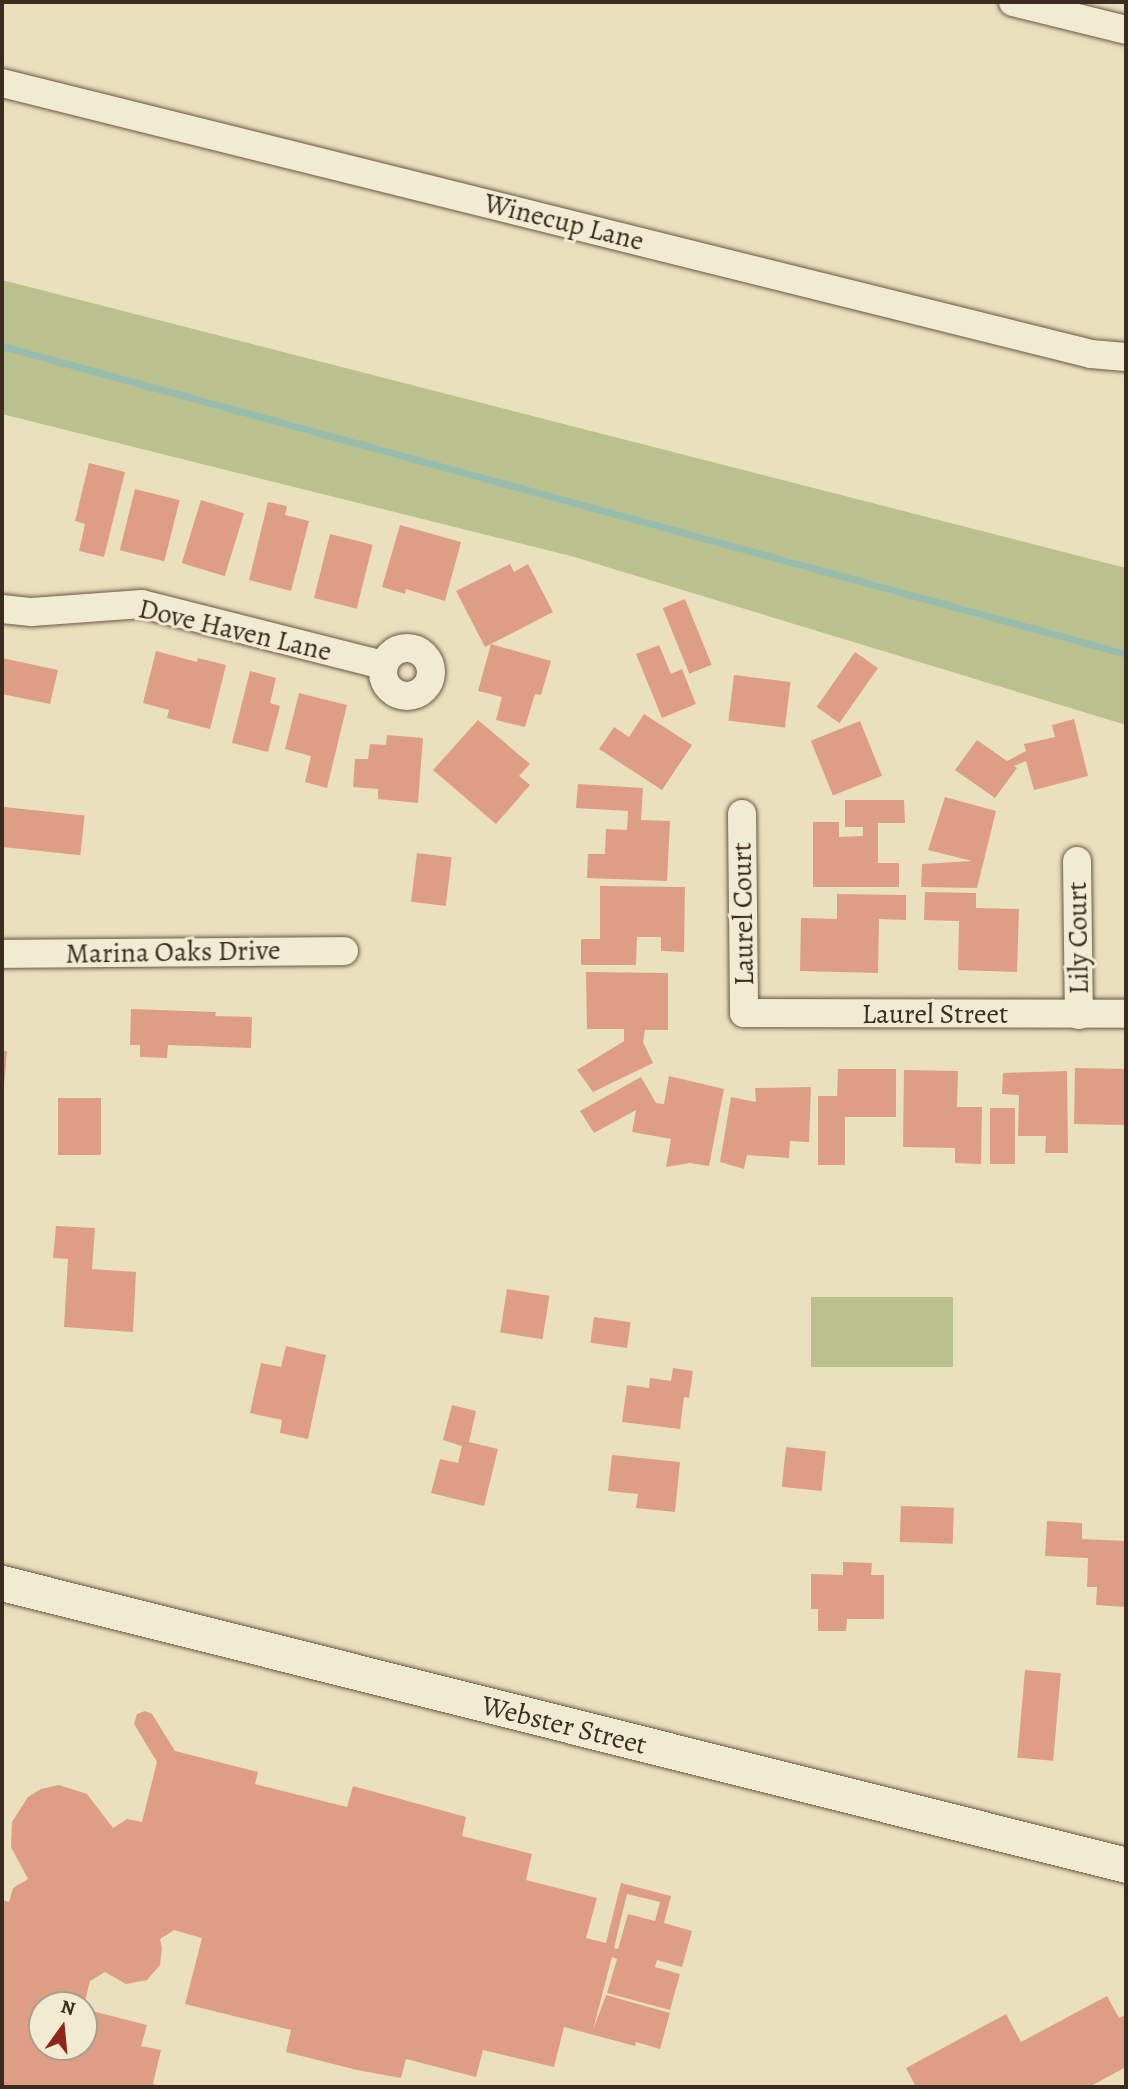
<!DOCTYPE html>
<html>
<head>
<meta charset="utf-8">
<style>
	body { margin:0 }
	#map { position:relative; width:1128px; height:2089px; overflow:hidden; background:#ebe0bd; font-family:Alegreya,serif }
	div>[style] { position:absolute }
	.green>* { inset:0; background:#bac18f; transform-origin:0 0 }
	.stream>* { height:7px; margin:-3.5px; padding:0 3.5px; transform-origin:3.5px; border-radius:3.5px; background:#98bdaf }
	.building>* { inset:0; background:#de9e85; transform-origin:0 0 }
	.roads { filter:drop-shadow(0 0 2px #685846) drop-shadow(0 0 2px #685846) }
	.minor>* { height:28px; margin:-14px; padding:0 14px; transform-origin:14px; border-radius:14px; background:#f2ebd4 }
	.minor>.ring { margin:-14px; padding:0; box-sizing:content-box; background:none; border:28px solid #f2ebd4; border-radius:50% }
	.tertiary>* { height:35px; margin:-17.5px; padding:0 17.5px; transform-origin:17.5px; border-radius:17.5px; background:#f2ebd4 }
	span { translate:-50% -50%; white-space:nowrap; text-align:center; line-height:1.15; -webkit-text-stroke:6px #f2ebd4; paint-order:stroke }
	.street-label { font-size:28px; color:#3c2b1f }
	.frame { position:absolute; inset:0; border:4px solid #3c2b1f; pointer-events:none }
	.north { position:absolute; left:28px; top:1991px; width:70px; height:70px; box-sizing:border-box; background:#f2ebd4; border:2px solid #a99e8c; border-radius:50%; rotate:15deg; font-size:19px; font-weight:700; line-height:28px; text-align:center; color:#3c2b1f }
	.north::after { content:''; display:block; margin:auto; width:24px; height:32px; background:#8f2418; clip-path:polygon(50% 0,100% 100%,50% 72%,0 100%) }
</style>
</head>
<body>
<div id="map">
	<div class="green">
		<i style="clip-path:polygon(2px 280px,1126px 568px,1126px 725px,571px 556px,2px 414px)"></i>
		<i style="left:811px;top:1297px;width:142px;height:70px"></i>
	</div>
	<div class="stream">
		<i style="left:2px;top:346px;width:1165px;rotate:15.32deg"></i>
	</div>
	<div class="building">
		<i style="clip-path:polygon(89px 463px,125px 472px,104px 557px,79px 551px,85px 524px,75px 521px)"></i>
		<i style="left:135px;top:489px;width:46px;height:63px;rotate:14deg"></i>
		<i style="left:201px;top:500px;width:45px;height:66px;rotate:17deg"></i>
		<i style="clip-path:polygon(268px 502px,287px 506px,285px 515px,309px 521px,291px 591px,249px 580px)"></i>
		<i style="clip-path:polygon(400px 525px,461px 542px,445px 601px,406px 589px,405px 594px,382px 587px)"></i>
		<i style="left:330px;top:534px;width:44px;height:66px;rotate:14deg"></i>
		<i style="clip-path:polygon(510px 564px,514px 572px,528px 564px,553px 612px,485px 647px,456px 591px)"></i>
		<i style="left:685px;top:599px;width:71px;height:24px;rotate:68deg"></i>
		<i style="clip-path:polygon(491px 644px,551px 661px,541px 695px,535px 694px,525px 727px,496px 720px,502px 697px,478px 691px)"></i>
		<i style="clip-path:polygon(659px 645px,671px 674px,682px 669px,696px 704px,662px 718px,636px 654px)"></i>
		<i style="clip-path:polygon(156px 651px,197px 662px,198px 658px,226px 665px,210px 729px,167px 718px,169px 710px,143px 703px)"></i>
		<i style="left:855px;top:652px;width:28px;height:67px;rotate:35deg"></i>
		<i style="clip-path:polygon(2px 658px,58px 670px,50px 704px,2px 694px)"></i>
		<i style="clip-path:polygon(250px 671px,276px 678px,270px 703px,280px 706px,268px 752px,232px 743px)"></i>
		<i style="left:734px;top:675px;width:57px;height:46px;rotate:7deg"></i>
		<i style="clip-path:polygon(299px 693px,347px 705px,327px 788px,305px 782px,311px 756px,285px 749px)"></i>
		<i style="clip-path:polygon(644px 714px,692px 745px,662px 790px,599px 749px,614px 727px,629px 737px)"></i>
		<i style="clip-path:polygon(1074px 719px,1088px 776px,1034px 790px,1026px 761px,1014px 766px,1017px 768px,995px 798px,955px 770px,977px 740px,1007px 761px,1026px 751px,1024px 744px,1055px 737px,1052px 725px)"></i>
		<i style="clip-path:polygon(478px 720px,530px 764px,519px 776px,530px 785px,496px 824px,433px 770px)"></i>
		<i style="left:860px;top:721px;width:59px;height:53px;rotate:68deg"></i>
		<i style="clip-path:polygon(387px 735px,423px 738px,418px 803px,378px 799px,378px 789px,353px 787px,355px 759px,368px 759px,370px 744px,386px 745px)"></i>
		<i style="clip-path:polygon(578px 784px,643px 788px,641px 820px,670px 821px,667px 881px,587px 878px,588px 854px,605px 854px,606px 829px,627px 830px,628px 811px,576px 808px)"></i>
		<i style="clip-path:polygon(945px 797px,996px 811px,977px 888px,921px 887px,922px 864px,972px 861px,928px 850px)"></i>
		<i style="clip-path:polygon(845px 800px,904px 800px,905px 823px,878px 823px,878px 863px,899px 863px,899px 887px,813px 887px,813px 822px,839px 822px,839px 837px,863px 836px,863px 827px,845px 827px)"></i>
		<i style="left:4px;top:807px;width:81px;height:40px;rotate:6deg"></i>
		<i style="left:417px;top:853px;width:35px;height:49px;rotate:7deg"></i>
		<i style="clip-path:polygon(600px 886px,685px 887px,684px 952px,661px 951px,661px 937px,637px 937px,636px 965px,581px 965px,581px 939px,600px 939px)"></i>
		<i style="clip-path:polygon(925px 892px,976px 893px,976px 908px,1019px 909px,1017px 972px,958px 970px,959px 921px,924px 920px)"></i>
		<i style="clip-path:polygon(837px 894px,906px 895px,906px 920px,879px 919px,878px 973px,800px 971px,801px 918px,837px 919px)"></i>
		<i style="clip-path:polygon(586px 972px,668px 973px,668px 1030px,645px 1030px,643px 1042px,653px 1063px,593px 1092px,577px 1070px,624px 1041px,624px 1029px,587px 1029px)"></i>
		<i style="clip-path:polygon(131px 1009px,216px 1012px,215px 1016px,252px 1017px,251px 1048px,168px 1045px,167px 1058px,140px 1057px,140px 1045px,130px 1045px)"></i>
		<i style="clip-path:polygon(2px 1051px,7px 1051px,4px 1086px,2px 1085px)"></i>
		<i style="left:1075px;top:1068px;width:51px;height:56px;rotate:1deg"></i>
		<i style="clip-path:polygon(838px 1069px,896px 1069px,896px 1117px,845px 1117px,845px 1165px,818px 1165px,818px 1096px,837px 1096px)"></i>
		<i style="clip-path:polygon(904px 1070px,958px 1071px,957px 1107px,982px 1107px,981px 1164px,955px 1163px,955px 1148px,903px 1147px)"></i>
		<i style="clip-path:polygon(1067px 1071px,1068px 1153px,1045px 1153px,1046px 1136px,1018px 1136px,1019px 1095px,1002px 1094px,1003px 1073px)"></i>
		<i style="clip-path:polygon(669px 1076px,724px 1089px,709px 1166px,690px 1163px,666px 1167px,671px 1139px,632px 1132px,636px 1110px,594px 1133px,580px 1111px,641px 1077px,656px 1103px,664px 1104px)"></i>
		<i style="clip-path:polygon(811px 1087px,809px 1142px,790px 1141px,789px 1158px,747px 1155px,744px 1169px,720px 1162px,731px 1097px,756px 1102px,755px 1088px)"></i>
		<i style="left:58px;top:1098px;width:43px;height:57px"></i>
		<i style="left:990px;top:1108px;width:25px;height:56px"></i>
		<i style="clip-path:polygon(56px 1226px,95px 1228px,92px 1269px,136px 1272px,133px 1332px,64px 1327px,68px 1259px,53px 1258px)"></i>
		<i style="left:507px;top:1289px;width:43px;height:44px;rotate:9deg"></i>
		<i style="left:594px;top:1317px;width:37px;height:26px;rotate:8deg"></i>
		<i style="clip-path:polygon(286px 1346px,326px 1355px,308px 1439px,280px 1433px,282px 1420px,250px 1413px,261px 1363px,281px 1367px)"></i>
		<i style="clip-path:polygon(673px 1368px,693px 1371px,689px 1398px,684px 1397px,680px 1429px,622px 1422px,627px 1385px,649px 1388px,650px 1378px,671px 1381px)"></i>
		<i style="clip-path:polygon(452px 1405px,476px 1411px,469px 1442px,498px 1449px,484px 1506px,431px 1493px,440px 1459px,458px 1463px,462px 1446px,443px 1440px)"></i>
		<i style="left:786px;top:1447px;width:40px;height:40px;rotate:6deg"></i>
		<i style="clip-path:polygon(612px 1455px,680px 1462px,675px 1512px,636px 1508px,638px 1494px,608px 1491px)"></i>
		<i style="left:901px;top:1506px;width:53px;height:36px;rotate:2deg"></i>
		<i style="clip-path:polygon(1047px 1521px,1082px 1523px,1082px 1539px,1126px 1541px,1126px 1607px,1096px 1605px,1097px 1587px,1087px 1587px,1088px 1558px,1045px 1556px)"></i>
		<i style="clip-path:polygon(843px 1562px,872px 1563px,871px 1575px,884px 1575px,884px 1619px,847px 1619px,846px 1631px,818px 1631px,818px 1609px,811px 1609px,811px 1574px,843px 1575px)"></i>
		<i style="left:1025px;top:1670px;width:36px;height:88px;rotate:5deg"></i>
		<i style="clip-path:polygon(evenodd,145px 1711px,152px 1714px,175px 1751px,258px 1772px,255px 1784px,347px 1807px,353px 1786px,466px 1817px,462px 1836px,532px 1854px,526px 1880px,597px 1898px,586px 1938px,606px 1943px,621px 1883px,671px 1896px,664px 1923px,692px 1931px,682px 1967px,657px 1960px,655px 1967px,680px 1974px,670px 2010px,607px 1993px,617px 1959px,612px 1957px,593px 2030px,606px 1995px,670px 2013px,660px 2049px,636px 2042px,635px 2046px,564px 2027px,554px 2067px,483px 2050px,476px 2077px,406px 2059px,401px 2078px,357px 2070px,286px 2052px,291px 2030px,185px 2004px,202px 1938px,174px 1930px,160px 1939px,162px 1948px,160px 1965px,147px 1980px,126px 1984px,105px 1972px,90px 1981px,84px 2005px,42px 2005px,42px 2047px,84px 2047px,84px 2009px,147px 2025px,141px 2046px,161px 2050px,153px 2084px,164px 2087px,2px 2087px,2px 1900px,9px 1902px,13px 1888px,28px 1879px,11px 1847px,12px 1822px,28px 1797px,41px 1789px,59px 1785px,87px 1794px,113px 1828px,127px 1819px,142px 1822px,157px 1762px,134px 1724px,137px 1714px,145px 1711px,627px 1894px,660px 1902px,655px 1921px,628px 1914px,618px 1949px,614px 1948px,627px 1894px)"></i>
		<i style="clip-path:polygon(1107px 1996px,1119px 2018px,1126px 2015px,1126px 2067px,1089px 2087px,916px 2087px,906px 2068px,1006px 2014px,1021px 2042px)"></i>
	</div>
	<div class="roads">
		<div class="minor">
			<i style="left:1013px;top:2px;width:116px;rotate:13.9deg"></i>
			<i style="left:2px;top:83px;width:1122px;rotate:13.97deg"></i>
			<i style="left:1091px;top:354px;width:35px;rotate:5deg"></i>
			<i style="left:2px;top:609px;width:30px;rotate:6deg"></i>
			<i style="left:32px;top:612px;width:110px;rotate:-4.2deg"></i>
			<i style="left:142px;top:604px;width:249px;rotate:14.2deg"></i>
			<i class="ring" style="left:383px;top:648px;width:20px;height:20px"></i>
			<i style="left:742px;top:814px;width:199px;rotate:89.4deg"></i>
			<i style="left:744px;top:1013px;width:382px;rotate:0.1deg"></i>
			<i style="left:1077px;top:861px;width:154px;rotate:89.3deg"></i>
			<i style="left:2px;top:954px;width:342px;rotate:-0.5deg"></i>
		</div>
		<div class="tertiary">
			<i style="left:2px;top:1583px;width:1159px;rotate:14.08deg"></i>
		</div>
	</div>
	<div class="street-label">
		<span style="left:564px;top:222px;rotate:14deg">Winecup Lane</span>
		<span style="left:235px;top:630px;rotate:13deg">Dove Haven Lane</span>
		<span style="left:743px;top:914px;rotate:-91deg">Laurel Court</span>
		<span style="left:1078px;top:938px;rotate:-91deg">Lily Court</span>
		<span style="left:173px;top:952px;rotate:-1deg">Marina Oaks Drive</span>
		<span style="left:935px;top:1014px">Laurel Street</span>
		<span style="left:564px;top:1725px;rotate:14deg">Webster Street</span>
	</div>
	<div class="frame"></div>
	<div class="north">N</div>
</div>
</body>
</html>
